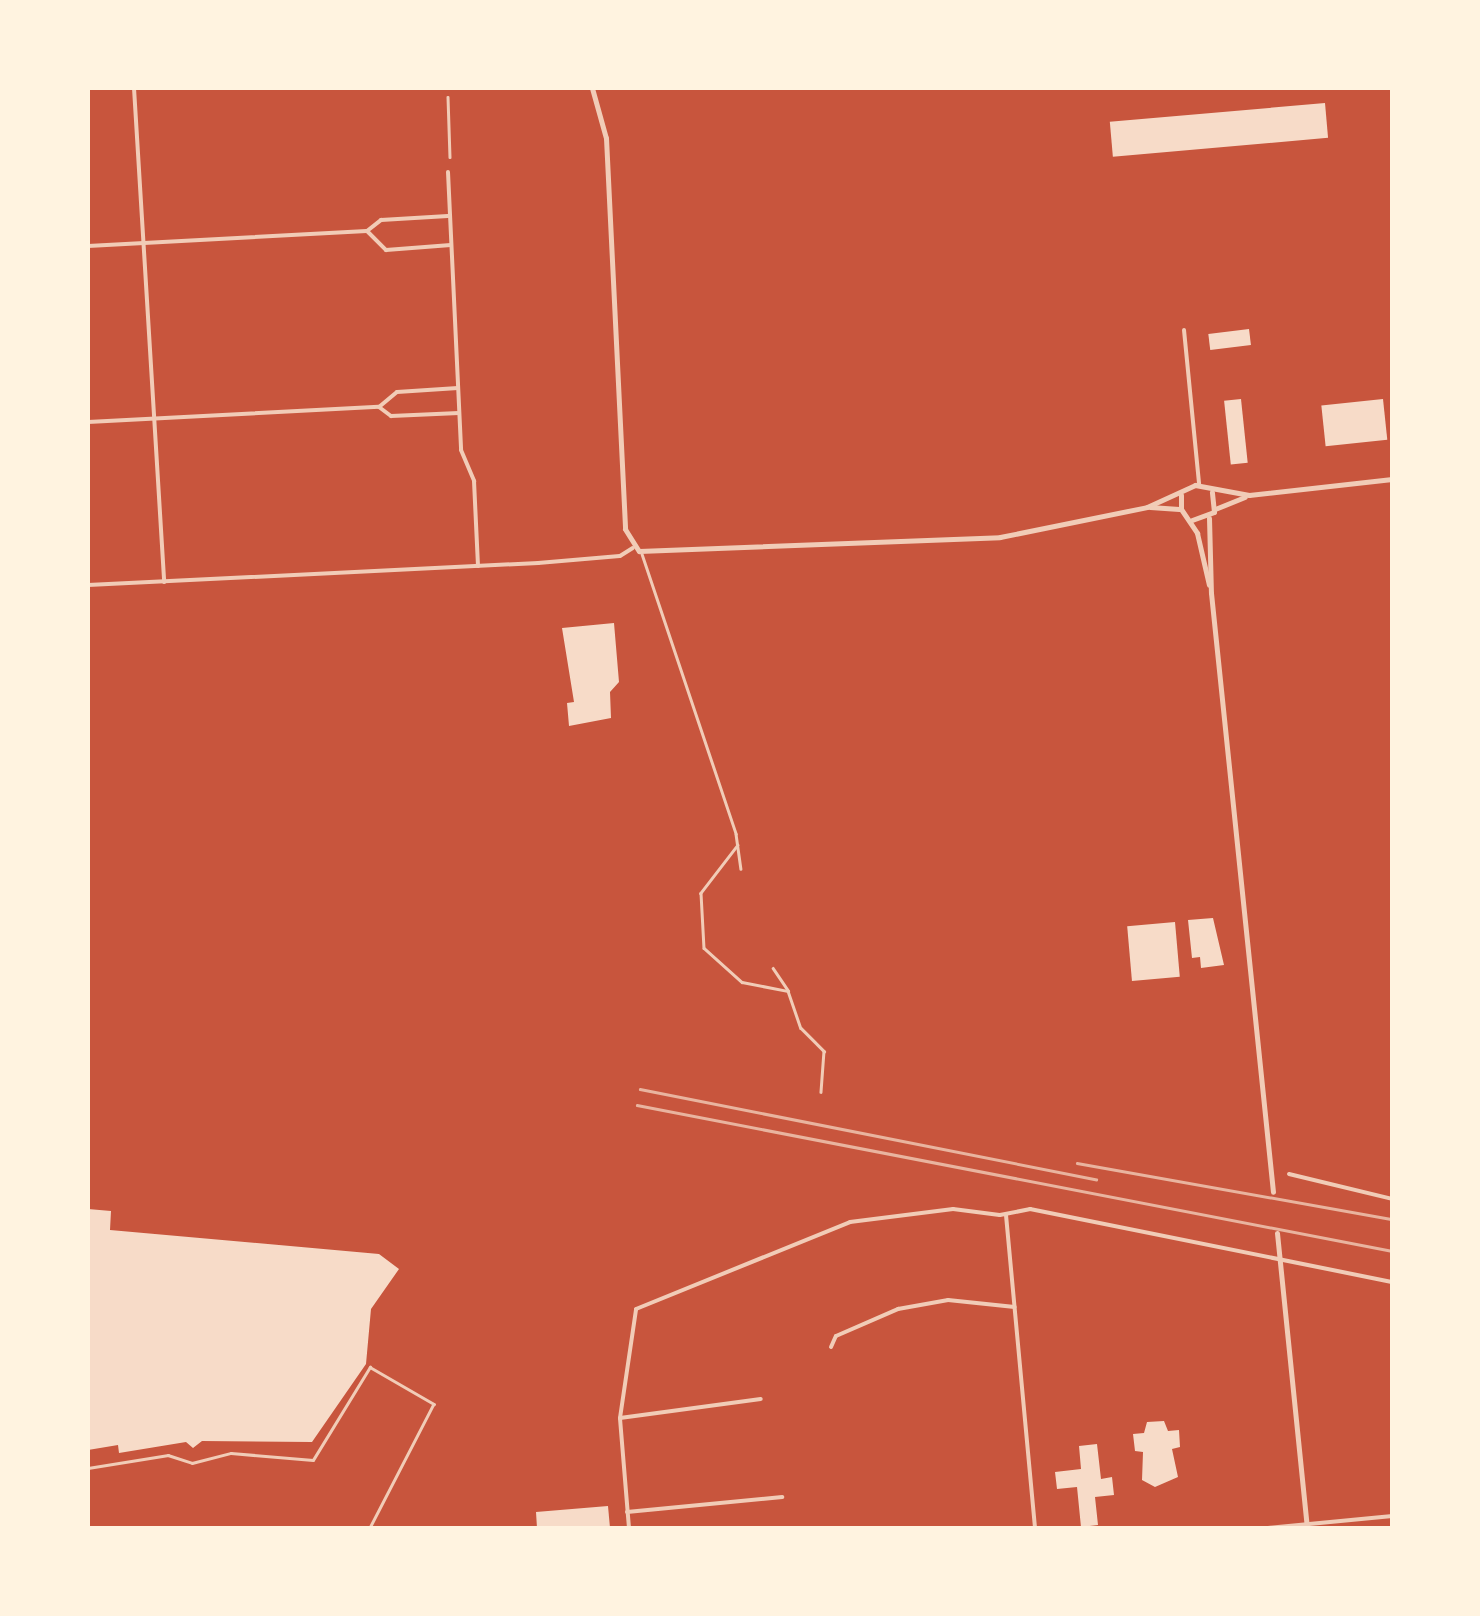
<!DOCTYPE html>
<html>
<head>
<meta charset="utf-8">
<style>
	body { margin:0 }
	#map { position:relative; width:1480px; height:1616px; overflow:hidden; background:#c8553d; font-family:Commissioner,sans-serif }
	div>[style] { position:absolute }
	.building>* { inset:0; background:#f7dbc8; transform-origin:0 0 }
	.service>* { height:2.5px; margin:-1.25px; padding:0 1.25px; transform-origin:1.25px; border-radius:1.25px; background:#f1ccb7 }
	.pedestrian>* { height:2.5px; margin:-1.25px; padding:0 1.25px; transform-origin:1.25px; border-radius:1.25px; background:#f1ccb7 }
	.minor>* { height:4px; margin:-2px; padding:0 2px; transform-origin:2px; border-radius:2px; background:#f1ccb7 }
	.tertiary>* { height:5px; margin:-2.5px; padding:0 2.5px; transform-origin:2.5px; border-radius:2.5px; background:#f1ccb7 }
	.rail>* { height:2.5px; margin:-1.25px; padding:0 1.25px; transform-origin:1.25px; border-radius:1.25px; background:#e9b49f }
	span { translate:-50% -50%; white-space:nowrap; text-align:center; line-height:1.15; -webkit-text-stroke:10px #fff3e0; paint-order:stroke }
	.frame { position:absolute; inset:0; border:90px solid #fff3e0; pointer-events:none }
</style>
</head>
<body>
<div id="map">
	<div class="building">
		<i style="left:1325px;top:103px;width:35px;height:216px;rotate:85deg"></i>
		<i style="left:1249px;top:329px;width:16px;height:41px;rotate:83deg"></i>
		<i style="left:1241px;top:399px;width:64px;height:17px;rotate:84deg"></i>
		<i style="left:1383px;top:399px;width:41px;height:62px;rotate:84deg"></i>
		<i style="clip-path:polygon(614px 623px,619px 682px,610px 692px,611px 718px,569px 726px,567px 703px,574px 702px,562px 628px)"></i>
		<i style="clip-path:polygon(1213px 918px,1224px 965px,1201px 968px,1200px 957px,1192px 958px,1188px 920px)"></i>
		<i style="left:1175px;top:922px;width:55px;height:48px;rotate:85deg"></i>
		<i style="clip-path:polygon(88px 1209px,111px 1211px,110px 1230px,379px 1254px,399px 1269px,371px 1309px,366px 1364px,312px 1442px,202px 1441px,193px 1448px,186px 1442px,119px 1453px,118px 1445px,88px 1450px)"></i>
		<i style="clip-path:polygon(1164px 1421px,1168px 1431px,1179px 1430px,1180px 1447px,1172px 1449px,1178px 1477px,1155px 1487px,1142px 1480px,1143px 1452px,1135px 1451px,1133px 1434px,1144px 1433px,1147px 1422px)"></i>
		<i style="clip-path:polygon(1097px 1444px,1101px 1479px,1112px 1477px,1114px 1495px,1095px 1497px,1098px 1525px,1081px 1527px,1077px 1487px,1057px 1489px,1055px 1472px,1081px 1469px,1079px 1446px)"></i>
		<i style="clip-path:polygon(608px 1506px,610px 1528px,537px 1528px,536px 1512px)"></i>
	</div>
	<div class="service">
		<i style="left:448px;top:97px;width:60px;rotate:88.1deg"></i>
		<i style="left:88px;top:1468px;width:81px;rotate:-9.2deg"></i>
		<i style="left:168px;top:1455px;width:25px;rotate:18deg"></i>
		<i style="left:192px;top:1463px;width:40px;rotate:-14.4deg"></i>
		<i style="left:231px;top:1453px;width:82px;rotate:4.9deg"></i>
		<i style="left:313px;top:1460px;width:109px;rotate:-58.5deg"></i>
		<i style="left:370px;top:1367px;width:74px;rotate:30deg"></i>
		<i style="left:434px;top:1404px;width:140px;rotate:117.3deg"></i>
	</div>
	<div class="pedestrian">
		<i style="left:642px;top:554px;width:295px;rotate:71.4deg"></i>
		<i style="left:736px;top:834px;width:35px;rotate:82deg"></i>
		<i style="left:738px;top:845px;width:61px;rotate:127.6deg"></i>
		<i style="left:701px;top:893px;width:55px;rotate:86.9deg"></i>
		<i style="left:704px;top:948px;width:51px;rotate:41.8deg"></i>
		<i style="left:742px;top:982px;width:47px;rotate:11.1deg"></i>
		<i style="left:788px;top:991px;width:27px;rotate:-124deg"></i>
		<i style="left:788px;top:991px;width:39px;rotate:71deg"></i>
		<i style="left:801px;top:1028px;width:33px;rotate:45deg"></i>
		<i style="left:824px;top:1051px;width:41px;rotate:94.2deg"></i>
	</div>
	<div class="minor">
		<i style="left:134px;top:88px;width:495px;rotate:86.5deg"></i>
		<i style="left:448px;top:172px;width:278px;rotate:87.3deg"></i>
		<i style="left:461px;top:450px;width:34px;rotate:67deg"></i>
		<i style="left:474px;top:481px;width:85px;rotate:87.3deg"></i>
		<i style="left:367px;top:231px;width:27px;rotate:45deg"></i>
		<i style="left:386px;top:250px;width:65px;rotate:-4.4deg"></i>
		<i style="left:88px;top:246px;width:279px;rotate:-3.1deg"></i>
		<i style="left:367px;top:231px;width:18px;rotate:-38deg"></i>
		<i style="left:381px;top:220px;width:67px;rotate:-3.4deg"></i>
		<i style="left:1184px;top:330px;width:155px;rotate:84.4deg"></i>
		<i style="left:379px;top:407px;width:23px;rotate:-40deg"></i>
		<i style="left:397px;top:392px;width:61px;rotate:-3.8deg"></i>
		<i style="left:88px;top:422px;width:291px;rotate:-3deg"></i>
		<i style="left:379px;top:407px;width:15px;rotate:37deg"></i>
		<i style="left:391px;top:416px;width:68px;rotate:-2.5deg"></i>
		<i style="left:88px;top:585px;width:451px;rotate:-2.8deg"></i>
		<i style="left:538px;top:563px;width:82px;rotate:-4.9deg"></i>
		<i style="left:620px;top:556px;width:15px;rotate:-32deg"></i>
		<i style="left:1289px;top:1174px;width:106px;rotate:13.6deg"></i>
		<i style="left:1006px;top:1215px;width:314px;rotate:84.7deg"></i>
		<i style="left:831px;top:1347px;width:12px;rotate:-66deg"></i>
		<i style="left:836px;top:1336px;width:68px;rotate:-23.5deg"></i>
		<i style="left:898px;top:1309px;width:51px;rotate:-10.2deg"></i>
		<i style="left:948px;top:1300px;width:67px;rotate:6deg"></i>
		<i style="left:620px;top:1418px;width:142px;rotate:-7.7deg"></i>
		<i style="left:627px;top:1512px;width:156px;rotate:-5.5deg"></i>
		<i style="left:629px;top:1528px;width:110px;rotate:-94.7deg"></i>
		<i style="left:620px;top:1418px;width:110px;rotate:-81.6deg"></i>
		<i style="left:636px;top:1309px;width:231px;rotate:-22.1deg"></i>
		<i style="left:850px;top:1222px;width:104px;rotate:-7.2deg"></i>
		<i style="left:953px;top:1209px;width:47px;rotate:7.3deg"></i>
		<i style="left:1000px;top:1215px;width:31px;rotate:-11deg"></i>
		<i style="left:1030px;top:1209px;width:369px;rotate:11.4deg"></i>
		<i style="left:1268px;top:1528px;width:125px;rotate:-5.5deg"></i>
	</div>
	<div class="tertiary">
		<i style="left:592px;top:88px;width:52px;rotate:74.4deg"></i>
		<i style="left:606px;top:138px;width:391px;rotate:87.2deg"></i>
		<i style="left:625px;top:529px;width:26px;rotate:58deg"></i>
		<i style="left:639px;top:551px;width:361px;rotate:-2.2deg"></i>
		<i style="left:1000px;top:537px;width:150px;rotate:-11.5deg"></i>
		<i style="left:1147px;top:507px;width:53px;rotate:-24.6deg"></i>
		<i style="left:1195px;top:485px;width:55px;rotate:10.5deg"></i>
		<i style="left:1249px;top:495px;width:144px;rotate:-6.4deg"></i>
		<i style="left:1181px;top:495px;width:14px;rotate:90deg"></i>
		<i style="left:1181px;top:509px;width:29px;rotate:56deg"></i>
		<i style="left:1197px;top:533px;width:53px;rotate:77deg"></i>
		<i style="left:1150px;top:507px;width:29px;rotate:4deg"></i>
		<i style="left:1215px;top:509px;width:32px;rotate:-22deg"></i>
		<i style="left:1209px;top:518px;width:75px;rotate:88.5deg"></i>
		<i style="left:1211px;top:593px;width:602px;rotate:84.09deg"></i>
		<i style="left:1192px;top:520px;width:23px;rotate:-20deg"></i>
		<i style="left:1214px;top:512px;width:20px;rotate:-96deg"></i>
		<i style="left:1277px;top:1233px;width:297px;rotate:84.2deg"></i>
	</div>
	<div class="rail">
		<i style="left:640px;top:1089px;width:465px;rotate:11.2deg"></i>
		<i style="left:637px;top:1105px;width:769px;rotate:10.94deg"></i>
		<i style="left:1077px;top:1163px;width:320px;rotate:10.1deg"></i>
	</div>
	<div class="frame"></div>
</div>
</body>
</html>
